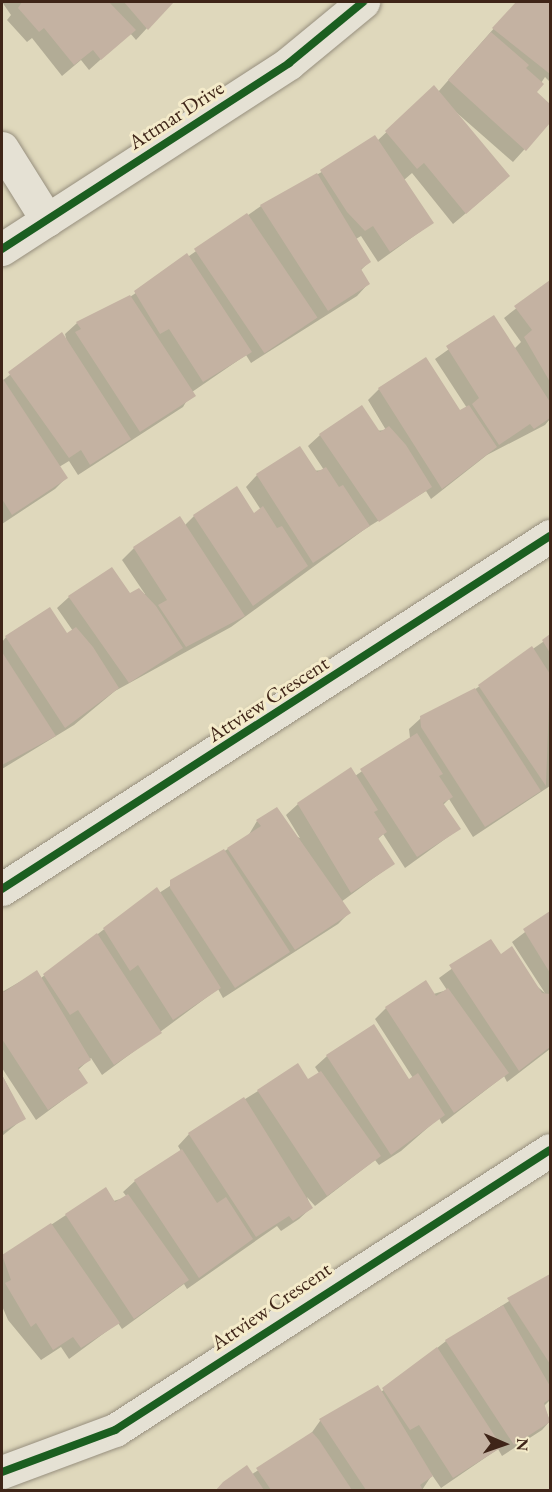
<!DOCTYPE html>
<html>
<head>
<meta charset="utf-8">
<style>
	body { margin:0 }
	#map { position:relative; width:552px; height:1492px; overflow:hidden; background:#dfd8bc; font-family:"EB Garamond",serif }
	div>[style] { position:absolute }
	.shadow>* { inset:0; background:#0003 }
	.building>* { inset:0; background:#c4b2a2; transform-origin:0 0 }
	.roads { filter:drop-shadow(0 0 2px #978f7e) drop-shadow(0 0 2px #978f7e) }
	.minor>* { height:33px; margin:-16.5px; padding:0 16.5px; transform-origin:16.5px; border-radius:16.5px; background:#e5e1d4 }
	.cycleway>* { height:8px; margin:-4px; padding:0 4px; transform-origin:4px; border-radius:4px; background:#1b5e20 }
	span { translate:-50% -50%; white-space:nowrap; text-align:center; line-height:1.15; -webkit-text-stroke:6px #f4ebca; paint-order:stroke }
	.street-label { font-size:21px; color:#3f2518 }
	.frame { position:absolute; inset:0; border:3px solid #3f2518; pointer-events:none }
	.north { position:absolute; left:474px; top:1414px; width:60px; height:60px; -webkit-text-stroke:4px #f4ebca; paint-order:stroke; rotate:92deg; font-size:16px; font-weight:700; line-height:24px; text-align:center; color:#3f2518 }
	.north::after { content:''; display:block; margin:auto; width:21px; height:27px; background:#3f2518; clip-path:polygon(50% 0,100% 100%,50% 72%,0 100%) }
</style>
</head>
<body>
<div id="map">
	<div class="shadow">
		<i style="clip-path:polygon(2px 2px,171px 2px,136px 40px,130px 33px,89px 70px,81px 60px,62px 76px,32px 38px,27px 42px,7px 20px,11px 15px)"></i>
		<i style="clip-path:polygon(517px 2px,550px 2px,550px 82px,545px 77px,535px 92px,550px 106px,550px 121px,513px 162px,449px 106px,496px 188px,453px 224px,412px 173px,404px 180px,432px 223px,378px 262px,361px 236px,356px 239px,369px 262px,360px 271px,368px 284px,357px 296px,251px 363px,246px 355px,192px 392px,183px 407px,78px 475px,69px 461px,59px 467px,66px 478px,55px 489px,2px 524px,2px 381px,62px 334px,67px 342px,65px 334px,77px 323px,130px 297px,261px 206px,377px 141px,434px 88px,438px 92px)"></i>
		<i style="clip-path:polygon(550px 282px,550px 419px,545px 425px,487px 455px,431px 499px,426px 491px,365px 529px,231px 627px,115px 691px,74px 725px,2px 769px,2px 642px,6px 637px,67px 635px,73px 631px,57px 608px,69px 597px,145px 594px,122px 560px,134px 548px,180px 518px,185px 525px,194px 516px,254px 515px,261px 510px,246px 487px,257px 475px,324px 470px,308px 446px,320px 435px,386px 430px,368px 400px,379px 389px,460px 412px,467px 408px,435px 359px,494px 317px,514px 349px,521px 342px,504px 318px)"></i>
		<i style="clip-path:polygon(550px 637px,550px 786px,473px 837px,449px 799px,443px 805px,459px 829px,405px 868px,383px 834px,377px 840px,393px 864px,341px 902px,349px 913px,338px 924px,223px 998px,218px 989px,102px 1075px,91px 1058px,78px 1070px,86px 1083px,36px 1120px,2px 1068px,2px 992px,37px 972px,41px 978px,156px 889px,159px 893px,248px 836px,257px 821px,300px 838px,286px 815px,298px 804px,355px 776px,410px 738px,409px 729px,421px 718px,474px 690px)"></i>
		<i style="clip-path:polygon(550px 913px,550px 1049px,507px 1082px,504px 1076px,442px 1124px,439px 1118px,401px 1151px,379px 1165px,375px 1160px,315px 1206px,307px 1197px,311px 1208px,299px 1219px,281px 1231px,277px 1226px,187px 1289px,184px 1284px,122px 1329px,118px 1323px,69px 1359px,61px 1347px,41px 1360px,8px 1320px,2px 1306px,2px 1257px,66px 1215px,127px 1197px,123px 1192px,135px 1181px,181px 1151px,178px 1146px,189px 1134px,258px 1091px,308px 1081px,319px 1073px,315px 1067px,327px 1056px,374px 1026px,409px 1081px,413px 1078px,375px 1019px,386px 1008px,447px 990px,439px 978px,490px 941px,500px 956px,545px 993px,512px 942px)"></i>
		<i style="clip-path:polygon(2px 1075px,24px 1118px,2px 1136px)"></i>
		<i style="clip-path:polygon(550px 1275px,550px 1400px,544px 1406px,550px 1421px,542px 1430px,502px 1456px,498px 1449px,441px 1488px,432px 1475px,422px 1490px,216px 1490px,246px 1468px,251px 1475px,310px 1435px,320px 1421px,377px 1387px,381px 1392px,446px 1341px)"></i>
	</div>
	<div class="building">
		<i style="clip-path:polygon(22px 2px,109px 2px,136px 30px,101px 60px,93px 50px,74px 65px,44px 28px,39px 32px,18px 8px)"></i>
		<i style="clip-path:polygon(124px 2px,174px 2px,148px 30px)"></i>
		<i style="clip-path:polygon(516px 2px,550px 2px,550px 74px,492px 28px)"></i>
		<i style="clip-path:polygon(491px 32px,529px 65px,526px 68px,544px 84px,537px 92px,550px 104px,550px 123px,526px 151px,448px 80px)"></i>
		<i style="clip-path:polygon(434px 85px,510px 176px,466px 214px,424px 163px,417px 169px,385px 131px)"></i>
		<i style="clip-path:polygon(375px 135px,434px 223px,390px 252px,373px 226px,365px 231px,347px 212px,320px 170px)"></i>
		<i style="clip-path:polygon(317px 173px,371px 262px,361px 269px,370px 284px,328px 311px,260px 205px)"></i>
		<i style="left:247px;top:213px;width:126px;height:64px;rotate:56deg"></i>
		<i style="clip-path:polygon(187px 253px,252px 352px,203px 382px,169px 329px,160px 334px,134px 291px)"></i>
		<i style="clip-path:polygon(550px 280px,550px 382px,524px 337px,532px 330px,514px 306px)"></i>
		<i style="clip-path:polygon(130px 295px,196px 396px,140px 432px,75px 332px,81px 329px,76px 322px)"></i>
		<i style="clip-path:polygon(494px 315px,550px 402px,550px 418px,534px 429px,530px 424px,499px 445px,472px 404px,479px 398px,446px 346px)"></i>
		<i style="clip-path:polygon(62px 332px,131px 439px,90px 465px,81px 450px,69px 458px,8px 372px)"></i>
		<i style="clip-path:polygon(426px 357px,460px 410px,469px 405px,497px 447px,442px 489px,378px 388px)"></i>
		<i style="clip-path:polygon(3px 379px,68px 478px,12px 515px,2px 499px)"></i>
		<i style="clip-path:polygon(362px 405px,380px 432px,389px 426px,406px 445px,432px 487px,379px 522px,319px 434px)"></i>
		<i style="clip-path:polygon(300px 446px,317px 472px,326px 467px,339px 487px,343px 485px,370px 526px,313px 563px,256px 474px)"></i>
		<i style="clip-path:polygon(237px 486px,254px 513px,263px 506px,277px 528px,282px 526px,308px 566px,253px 606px,193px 515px)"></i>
		<i style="clip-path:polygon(180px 516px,245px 616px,186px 647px,158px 605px,167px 600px,133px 547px)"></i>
		<i style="clip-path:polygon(112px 567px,130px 593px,139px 588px,156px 606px,183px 648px,129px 683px,68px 596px)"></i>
		<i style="clip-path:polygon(50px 607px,67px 633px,76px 627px,93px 647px,119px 688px,65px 728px,5px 636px)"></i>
		<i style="clip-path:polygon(550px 634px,550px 653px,542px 640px)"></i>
		<i style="clip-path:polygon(532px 646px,550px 674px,546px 786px,478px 685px)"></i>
		<i style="clip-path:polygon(2px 652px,56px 736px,2px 765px)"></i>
		<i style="clip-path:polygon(475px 688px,541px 791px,485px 827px,421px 727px,420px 716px)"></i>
		<i style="clip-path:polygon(417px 733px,443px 774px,439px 776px,453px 797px,443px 803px,461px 829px,417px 857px,360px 769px)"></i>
		<i style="clip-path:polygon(351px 767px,378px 810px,374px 812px,387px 832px,378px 838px,395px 864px,351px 893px,297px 803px)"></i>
		<i style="clip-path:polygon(277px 807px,351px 913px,295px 950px,227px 848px,261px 826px,256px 820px)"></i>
		<i style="clip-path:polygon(224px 849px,290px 952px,235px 988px,170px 888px,170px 880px)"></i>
		<i style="clip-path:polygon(157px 887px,221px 988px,173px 1020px,138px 965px,130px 971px,103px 928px)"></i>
		<i style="clip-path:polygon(550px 911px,550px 973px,523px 929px)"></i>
		<i style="clip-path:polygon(97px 933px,162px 1033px,114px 1065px,78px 1010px,70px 1015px,43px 974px)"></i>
		<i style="clip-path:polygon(491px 939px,501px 954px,512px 946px,542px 993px,550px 994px,550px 1047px,519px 1071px,449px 965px)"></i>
		<i style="clip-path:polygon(37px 970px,91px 1060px,78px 1068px,88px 1083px,48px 1110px,2px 1039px,2px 988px,4px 992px)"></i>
		<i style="clip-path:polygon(426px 980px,436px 996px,448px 988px,509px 1073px,454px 1113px,385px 1007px)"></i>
		<i style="clip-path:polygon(374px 1024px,409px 1079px,418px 1073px,445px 1115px,391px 1155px,326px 1055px)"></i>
		<i style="clip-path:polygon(298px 1063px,308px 1079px,321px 1071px,381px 1156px,327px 1196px,257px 1090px)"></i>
		<i style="clip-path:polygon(2px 1075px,26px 1119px,2px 1132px)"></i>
		<i style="clip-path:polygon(244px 1097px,313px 1208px,293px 1221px,289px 1216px,256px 1237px,188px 1133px)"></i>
		<i style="clip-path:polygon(182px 1149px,217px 1203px,226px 1197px,253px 1239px,199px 1278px,134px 1180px)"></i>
		<i style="clip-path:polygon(106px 1187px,115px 1202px,128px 1194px,189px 1280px,134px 1319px,65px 1214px)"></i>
		<i style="clip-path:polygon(51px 1223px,120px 1323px,81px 1348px,73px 1337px,53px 1350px,36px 1323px,31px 1327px,5px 1283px,11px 1280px,2px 1255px)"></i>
		<i style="clip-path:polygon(550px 1274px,550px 1364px,507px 1298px)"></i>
		<i style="clip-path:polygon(503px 1305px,550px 1386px,550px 1399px,544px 1403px,550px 1422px,514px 1445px,445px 1340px)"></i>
		<i style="clip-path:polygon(437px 1347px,502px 1447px,453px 1478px,419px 1425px,410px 1430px,382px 1388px)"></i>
		<i style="clip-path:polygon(378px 1385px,433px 1476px,420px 1485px,423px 1490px,366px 1490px,319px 1419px)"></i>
		<i style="clip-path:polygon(312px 1432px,319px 1440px,352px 1490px,271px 1490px,256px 1468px)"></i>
		<i style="clip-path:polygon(247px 1465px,264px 1490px,216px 1490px,223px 1482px)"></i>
	</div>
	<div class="roads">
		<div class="minor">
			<i style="left:2px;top:148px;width:85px;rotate:58deg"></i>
			<i style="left:2px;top:249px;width:342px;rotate:-32.9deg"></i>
			<i style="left:289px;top:63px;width:96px;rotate:-39.5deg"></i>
			<i style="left:2px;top:889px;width:652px;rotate:-32.79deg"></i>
			<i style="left:2px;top:1472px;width:121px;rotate:-20.4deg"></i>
			<i style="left:115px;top:1430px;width:517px;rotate:-32.77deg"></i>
		</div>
	</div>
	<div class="cycleway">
		<i style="left:2px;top:249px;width:342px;rotate:-32.9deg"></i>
		<i style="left:289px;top:63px;width:96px;rotate:-39.5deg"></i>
		<i style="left:2px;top:889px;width:652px;rotate:-32.79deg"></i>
		<i style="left:2px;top:1472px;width:121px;rotate:-20.4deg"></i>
		<i style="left:115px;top:1430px;width:517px;rotate:-32.77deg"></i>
	</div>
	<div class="street-label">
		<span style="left:176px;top:115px;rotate:-33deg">Attmar Drive</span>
		<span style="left:268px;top:699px;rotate:-33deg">Attview Crescent</span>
		<span style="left:271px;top:1306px;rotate:-34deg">Attview Crescent</span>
	</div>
	<div class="frame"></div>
	<div class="north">N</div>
</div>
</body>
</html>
